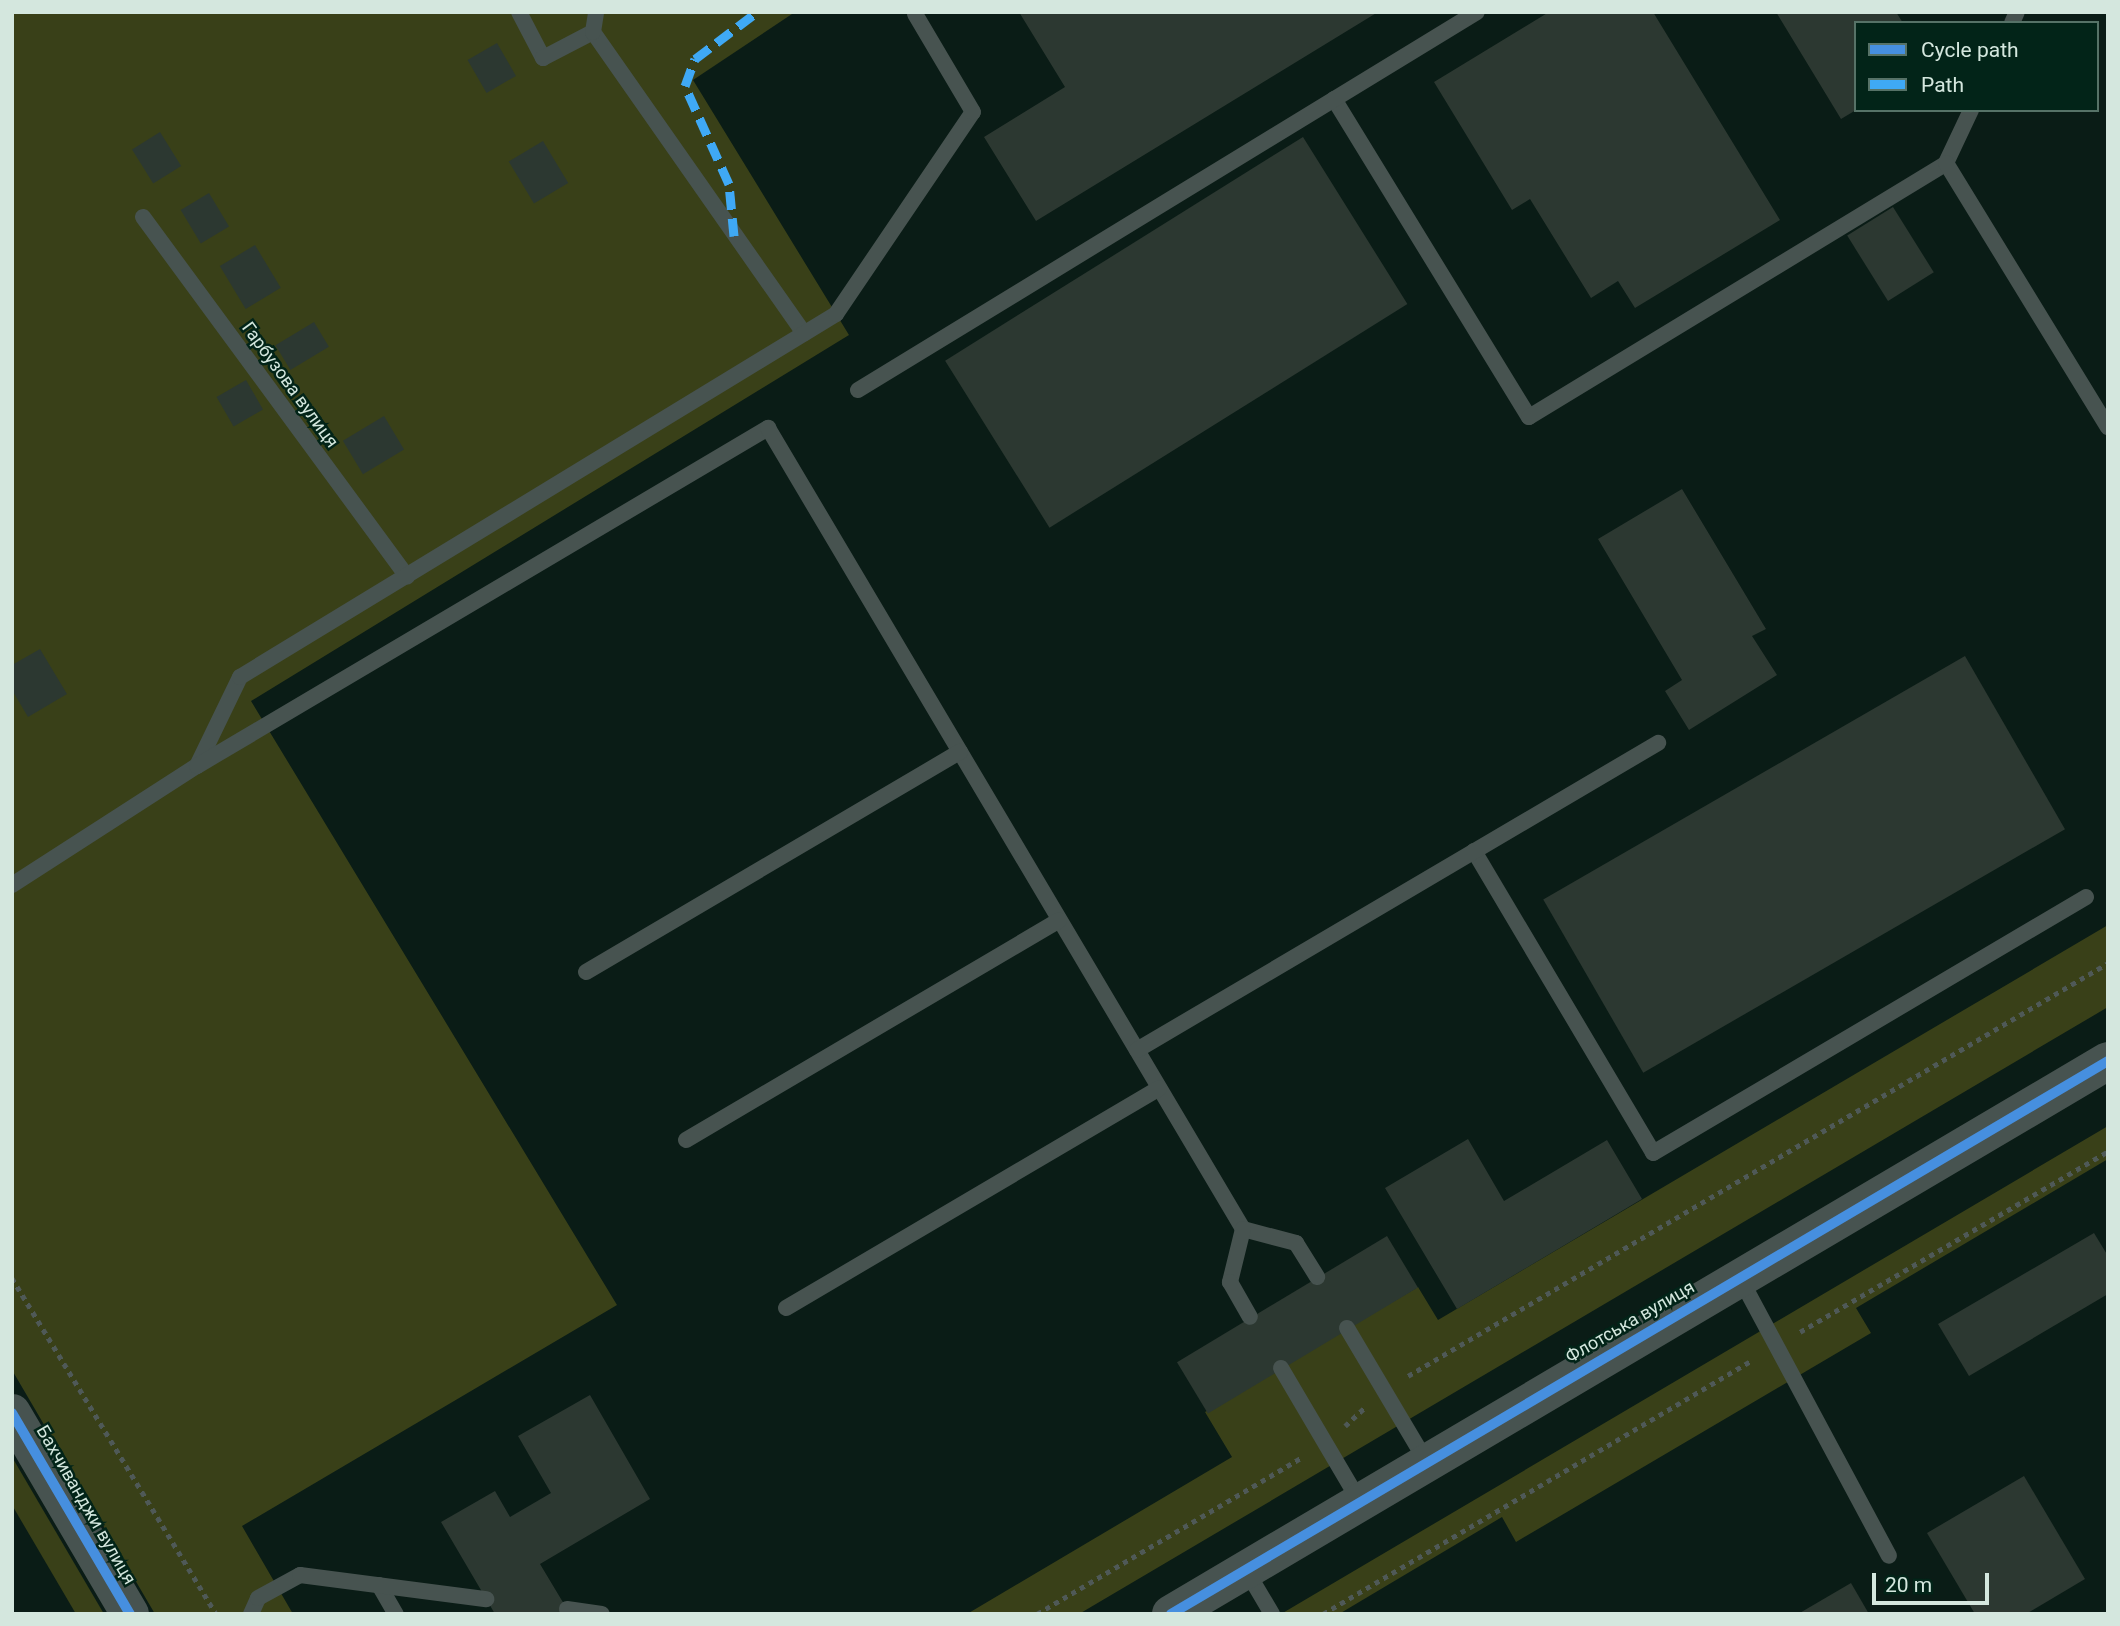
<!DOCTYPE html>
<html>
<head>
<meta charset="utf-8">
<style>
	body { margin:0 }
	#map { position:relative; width:2120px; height:1626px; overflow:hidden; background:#0a1c16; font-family:Roboto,sans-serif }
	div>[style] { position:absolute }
	.green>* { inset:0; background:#394018 }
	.building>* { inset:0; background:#2c3831; transform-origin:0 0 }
	.path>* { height:4.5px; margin-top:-2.25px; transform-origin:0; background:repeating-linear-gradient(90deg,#4f5957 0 5px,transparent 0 10px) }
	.service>* { height:16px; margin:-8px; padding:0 8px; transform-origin:8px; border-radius:8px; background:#475350 }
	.tertiary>* { height:38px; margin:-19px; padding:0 19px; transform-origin:19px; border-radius:19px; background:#475350 }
	.quiet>* { height:9px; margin-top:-4.5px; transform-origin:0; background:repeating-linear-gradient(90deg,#3fa9f5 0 18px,transparent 0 27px) }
	.cycleway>* { height:10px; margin:-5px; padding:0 5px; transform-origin:5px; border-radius:5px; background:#468fdf }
	span { translate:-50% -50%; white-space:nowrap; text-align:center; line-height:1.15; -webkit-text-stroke:5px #022418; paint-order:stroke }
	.street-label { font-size:18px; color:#d4e7de }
	.frame { position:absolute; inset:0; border:14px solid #d4e7de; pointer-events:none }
	.legend { position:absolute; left:1854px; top:21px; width:245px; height:91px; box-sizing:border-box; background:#022418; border:2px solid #567267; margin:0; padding:9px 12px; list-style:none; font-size:21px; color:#d4e7de }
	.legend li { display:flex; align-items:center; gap:14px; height:35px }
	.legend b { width:35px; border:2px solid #567267 }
	.scale { position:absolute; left:1872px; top:1573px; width:117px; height:32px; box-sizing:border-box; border:4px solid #d4e7de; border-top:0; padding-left:9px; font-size:21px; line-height:24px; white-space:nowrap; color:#d4e7de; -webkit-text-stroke:5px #022418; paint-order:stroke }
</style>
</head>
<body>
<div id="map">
	<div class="green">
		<i style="clip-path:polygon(12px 12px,795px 12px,693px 80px,849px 335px,251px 701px,617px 1305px,242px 1526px,293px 1614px,155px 1614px,12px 1370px)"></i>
		<i style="clip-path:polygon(2108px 925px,2108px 1007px,1079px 1614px,967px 1614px,1232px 1457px,1205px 1412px,1418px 1287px,1438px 1320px)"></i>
		<i style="clip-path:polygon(2108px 1126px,2108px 1159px,1856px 1308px,1871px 1333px,1516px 1542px,1502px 1517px,1339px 1614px,1281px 1614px)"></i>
		<i style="clip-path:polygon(12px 1457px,104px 1614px,76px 1614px,12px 1505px)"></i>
	</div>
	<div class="building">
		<i style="clip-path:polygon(1019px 12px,1378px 12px,1036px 221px,984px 137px,1065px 87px)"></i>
		<i style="clip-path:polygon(1549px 12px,1653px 12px,1780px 220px,1635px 308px,1618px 281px,1591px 298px,1530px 199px,1512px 210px,1434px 82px)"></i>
		<i style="clip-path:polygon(1776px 12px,1896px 12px,1903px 23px,1856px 23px,1856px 110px,1841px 119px)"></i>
		<i style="left:497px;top:43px;width:38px;height:34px;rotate:60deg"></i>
		<i style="left:160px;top:132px;width:40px;height:33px;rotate:58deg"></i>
		<i style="left:1303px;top:137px;width:197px;height:422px;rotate:58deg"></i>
		<i style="left:543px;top:141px;width:49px;height:40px;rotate:59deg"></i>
		<i style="left:209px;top:193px;width:39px;height:33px;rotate:59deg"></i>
		<i style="left:1893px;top:207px;width:77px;height:54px;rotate:58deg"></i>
		<i style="left:255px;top:245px;width:50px;height:41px;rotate:59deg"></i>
		<i style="left:314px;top:322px;width:29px;height:45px;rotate:59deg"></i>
		<i style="left:246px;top:380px;width:34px;height:34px;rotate:60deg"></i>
		<i style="left:384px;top:416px;width:39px;height:48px;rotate:59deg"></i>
		<i style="clip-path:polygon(1682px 489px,1766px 629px,1752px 636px,1777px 675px,1689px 730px,1665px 691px,1682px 680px,1598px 539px)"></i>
		<i style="clip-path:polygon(40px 649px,67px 694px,28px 717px,12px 690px,12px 665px)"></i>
		<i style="left:1965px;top:656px;width:200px;height:487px;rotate:60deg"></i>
		<i style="clip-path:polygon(1468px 1139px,1504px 1201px,1607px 1140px,1642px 1199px,1457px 1309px,1385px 1188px)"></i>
		<i style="clip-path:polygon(2094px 1233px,2108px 1256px,2108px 1294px,1969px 1376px,1938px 1324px)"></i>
		<i style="left:1387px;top:1236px;width:60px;height:245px;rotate:59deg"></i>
		<i style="clip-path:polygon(590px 1395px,650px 1499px,540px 1564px,570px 1614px,495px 1614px,441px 1522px,495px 1491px,510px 1517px,551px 1493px,518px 1436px)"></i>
		<i style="clip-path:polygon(2024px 1476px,2085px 1579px,2026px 1614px,1975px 1614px,1927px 1533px)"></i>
		<i style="clip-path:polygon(1851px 1583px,1869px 1614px,1798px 1614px)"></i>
	</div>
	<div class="path">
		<i style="left:12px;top:1278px;width:393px;rotate:58.7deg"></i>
		<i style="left:1800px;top:1332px;width:357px;rotate:-30.4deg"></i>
		<i style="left:1408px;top:1376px;width:813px;rotate:-30.54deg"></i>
		<i style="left:1345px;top:1426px;width:26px;rotate:-43deg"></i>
		<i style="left:1037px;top:1614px;width:307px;rotate:-30.6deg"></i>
		<i style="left:1323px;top:1614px;width:499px;rotate:-30.6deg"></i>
	</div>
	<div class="service">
		<i style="left:519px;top:12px;width:52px;rotate:62.4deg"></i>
		<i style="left:543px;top:58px;width:56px;rotate:-27.5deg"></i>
		<i style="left:2012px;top:23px;width:12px;rotate:-66deg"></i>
		<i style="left:593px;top:32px;width:368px;rotate:55deg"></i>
		<i style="left:593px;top:32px;width:20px;rotate:-81deg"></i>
		<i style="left:1334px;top:99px;width:373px;rotate:58.5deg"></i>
		<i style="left:1529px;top:417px;width:488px;rotate:-31.3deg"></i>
		<i style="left:1946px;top:163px;width:59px;rotate:-64.7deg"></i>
		<i style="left:1946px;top:163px;width:310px;rotate:58.5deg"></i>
		<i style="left:143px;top:217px;width:446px;rotate:53.7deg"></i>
		<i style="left:858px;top:390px;width:725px;rotate:-31.41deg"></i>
		<i style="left:197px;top:766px;width:99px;rotate:-64.2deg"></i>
		<i style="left:240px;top:677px;width:698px;rotate:-31.34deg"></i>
		<i style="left:836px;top:314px;width:244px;rotate:-55.9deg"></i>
		<i style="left:973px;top:112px;width:114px;rotate:-120.6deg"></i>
		<i style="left:1474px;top:851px;width:351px;rotate:59.3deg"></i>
		<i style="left:1653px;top:1153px;width:503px;rotate:-30.59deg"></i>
		<i style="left:12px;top:885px;width:220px;rotate:-32.8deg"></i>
		<i style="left:197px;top:766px;width:664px;rotate:-30.62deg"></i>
		<i style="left:768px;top:428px;width:931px;rotate:59.33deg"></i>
		<i style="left:1243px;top:1229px;width:55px;rotate:14.8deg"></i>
		<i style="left:1296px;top:1243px;width:40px;rotate:58deg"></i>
		<i style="left:586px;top:972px;width:434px;rotate:-30.5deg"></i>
		<i style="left:1137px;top:1050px;width:605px;rotate:-30.51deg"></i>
		<i style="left:686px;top:1140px;width:433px;rotate:-30.5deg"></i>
		<i style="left:1243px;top:1229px;width:55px;rotate:103.8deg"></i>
		<i style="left:1230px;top:1282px;width:40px;rotate:60.3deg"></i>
		<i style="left:1740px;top:1278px;width:315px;rotate:61.8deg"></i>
		<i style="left:786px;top:1308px;width:433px;rotate:-30.5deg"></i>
		<i style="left:1347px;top:1328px;width:157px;rotate:59.3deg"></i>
		<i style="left:1281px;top:1368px;width:156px;rotate:59.5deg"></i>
		<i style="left:1246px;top:1570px;width:51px;rotate:59.4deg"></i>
		<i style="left:379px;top:1585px;width:34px;rotate:60deg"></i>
		<i style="left:567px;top:1609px;width:35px;rotate:8deg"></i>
		<i style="left:251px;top:1614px;width:17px;rotate:-66deg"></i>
		<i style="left:258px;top:1598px;width:48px;rotate:-28.7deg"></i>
		<i style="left:300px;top:1575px;width:188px;rotate:7.4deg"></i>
	</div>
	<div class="tertiary">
		<i style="left:12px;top:1413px;width:233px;rotate:59.6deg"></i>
		<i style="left:1171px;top:1614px;width:1088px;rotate:-30.55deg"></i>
	</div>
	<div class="quiet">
		<i style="left:734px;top:236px;width:52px;rotate:-95.5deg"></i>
		<i style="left:729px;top:184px;width:107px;rotate:-114.2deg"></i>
		<i style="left:685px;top:86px;width:29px;rotate:-70deg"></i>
		<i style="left:695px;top:59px;width:78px;rotate:-37.2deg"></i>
	</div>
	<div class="cycleway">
		<i style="left:12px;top:1413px;width:233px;rotate:59.6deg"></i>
		<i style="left:1171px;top:1614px;width:1088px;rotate:-30.55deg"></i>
	</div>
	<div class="street-label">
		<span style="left:290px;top:385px;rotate:54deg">Гарбузова вулиця</span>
		<span style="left:1630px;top:1322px;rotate:-30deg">Флотська вулиця</span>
		<span style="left:86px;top:1505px;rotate:60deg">Бахчиванджи вулиця</span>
	</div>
	<div class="frame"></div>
	<ul class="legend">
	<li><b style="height:9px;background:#468fdf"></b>Cycle path</li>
	<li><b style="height:9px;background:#3fa9f5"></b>Path</li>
	</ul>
	<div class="scale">20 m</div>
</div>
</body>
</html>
